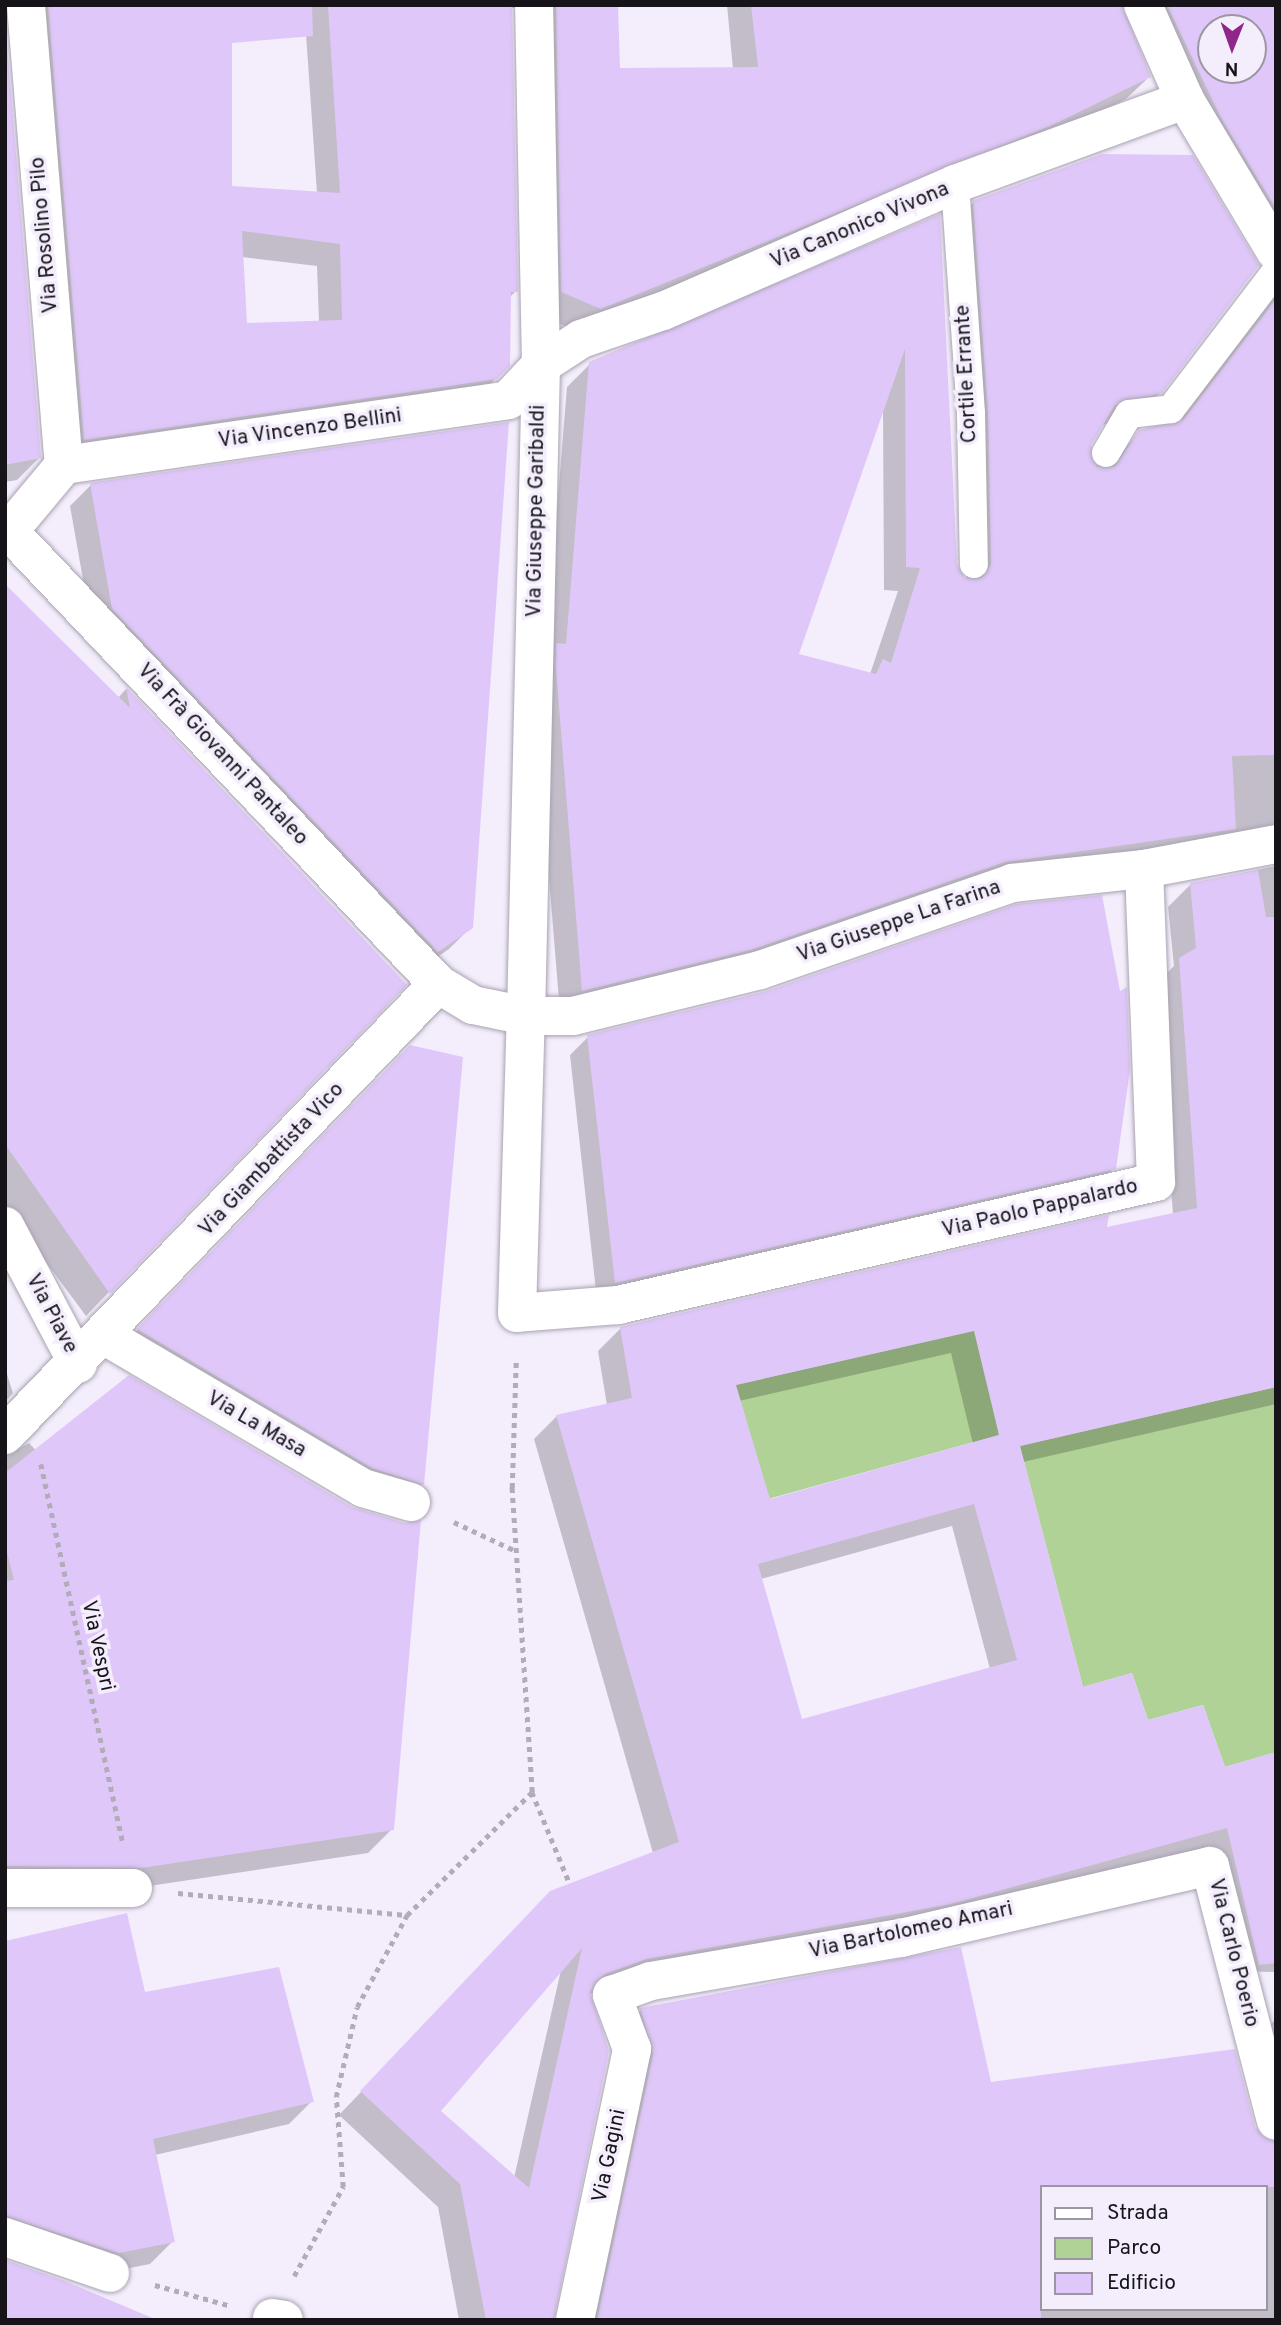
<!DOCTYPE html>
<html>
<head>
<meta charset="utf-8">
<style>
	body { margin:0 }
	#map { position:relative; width:1281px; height:2325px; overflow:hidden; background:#f4edfc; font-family:Overpass,sans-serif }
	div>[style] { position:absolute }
	.green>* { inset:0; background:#b0d297 }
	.shadow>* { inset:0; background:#0003 }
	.building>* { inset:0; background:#dfc8f9 }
	.path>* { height:4.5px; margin-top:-2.25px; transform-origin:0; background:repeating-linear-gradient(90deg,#b1acb8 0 5px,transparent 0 10px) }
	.roads { filter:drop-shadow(0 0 2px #a9a3b1) drop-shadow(0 0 2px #a9a3b1) }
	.lane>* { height:28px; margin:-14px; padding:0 14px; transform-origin:14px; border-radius:14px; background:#fff }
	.street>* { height:38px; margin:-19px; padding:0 19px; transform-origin:19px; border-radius:19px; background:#fff }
	.secondary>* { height:38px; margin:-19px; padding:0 19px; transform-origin:19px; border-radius:19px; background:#fff }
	span { translate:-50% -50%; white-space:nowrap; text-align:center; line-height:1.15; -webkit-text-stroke:7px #f4edfc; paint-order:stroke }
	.street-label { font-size:21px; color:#161419 }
	.frame { position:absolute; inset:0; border:7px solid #161419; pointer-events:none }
	.legend { position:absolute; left:1040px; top:2185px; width:228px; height:126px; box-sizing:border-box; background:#f4edfc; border:2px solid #9b96a1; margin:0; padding:9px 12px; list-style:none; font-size:21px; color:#161419 }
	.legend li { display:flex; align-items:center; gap:14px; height:35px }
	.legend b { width:35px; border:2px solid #9b96a1 }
	.north { position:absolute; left:1197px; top:14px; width:70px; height:70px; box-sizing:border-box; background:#f4edfc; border:2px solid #9b96a1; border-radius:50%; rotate:181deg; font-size:19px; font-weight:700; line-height:28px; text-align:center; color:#161419 }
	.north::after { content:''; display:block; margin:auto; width:24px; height:32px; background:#8f268a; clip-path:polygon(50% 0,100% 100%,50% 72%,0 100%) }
</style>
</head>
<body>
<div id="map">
	<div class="green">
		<i style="clip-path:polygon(971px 1285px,999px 1435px,768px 1499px,735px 1385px,928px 1341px)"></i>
		<i style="clip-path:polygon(1276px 1387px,1276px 1752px,1225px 1767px,1203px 1705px,1148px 1720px,1132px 1673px,1083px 1687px,1020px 1446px)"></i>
	</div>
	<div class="shadow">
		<i style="clip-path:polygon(evenodd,5px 5px,183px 5px,230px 187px,317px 193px,304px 5px,616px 5px,619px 70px,733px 69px,727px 5px,1121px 5px,1149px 77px,1126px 99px,1025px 149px,577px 331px,539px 315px,522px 8px,510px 8px,516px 291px,509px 298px,496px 378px,473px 402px,62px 462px,13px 8px,5px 5px,242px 257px,317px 266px,319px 322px,245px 325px,242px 257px)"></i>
		<i style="clip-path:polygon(evenodd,1122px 5px,1276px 5px,1276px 865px,1269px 852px,1248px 845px,560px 1013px,534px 693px,545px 657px,567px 387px,590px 364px,939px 217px,956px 565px,966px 581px,965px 437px,951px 225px,974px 202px,1161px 392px,1137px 416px,1102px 425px,1090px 445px,1089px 462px,1108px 468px,1140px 431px,1178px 422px,1267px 306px,1276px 275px,1140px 18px,1122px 5px,1211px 28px,1253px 28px,1253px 70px,1211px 70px,1211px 28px,1122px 5px,883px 408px,884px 590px,898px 591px,870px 674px,796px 655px,883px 408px)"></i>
		<i style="clip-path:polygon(5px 41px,40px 457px,17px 480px,5px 482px)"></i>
		<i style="clip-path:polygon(91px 485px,471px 927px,449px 949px,416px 972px,92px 630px,70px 506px)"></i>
		<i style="clip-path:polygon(5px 586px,118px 698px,126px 689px,404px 985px,86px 1316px,5px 1207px)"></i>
		<i style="clip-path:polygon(evenodd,1276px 866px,1276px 1404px,1023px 1462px,1082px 1689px,1224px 1769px,1276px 1754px,1276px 1972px,1233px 1971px,1204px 1850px,589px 1994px,553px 2320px,459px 2320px,438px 2207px,339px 2115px,532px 1913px,653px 1853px,534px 1439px,557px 1416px,607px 1405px,598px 1351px,621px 1328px,1173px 1215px,1157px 983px,1174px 966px,1168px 907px,1191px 884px,1276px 866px,951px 1353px,973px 1444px,768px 1501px,739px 1401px,951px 1353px,1276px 866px,952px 1526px,990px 1669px,801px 1722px,761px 1579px,952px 1526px,1276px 866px,561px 1970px,514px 2178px,438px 2111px,561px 1970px)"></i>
		<i style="clip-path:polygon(1119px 993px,1114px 1168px,1096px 1186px,597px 1300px,570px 1055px,588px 1037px)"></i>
		<i style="clip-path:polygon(382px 1075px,422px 1484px,394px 1512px,111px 1358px)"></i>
		<i style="clip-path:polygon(5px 1368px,13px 1393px,5px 1402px)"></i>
		<i style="clip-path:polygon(29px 1443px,392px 1829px,368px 1853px,116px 1891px,5px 1890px,5px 1456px)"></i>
		<i style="clip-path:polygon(5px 1943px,144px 1994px,312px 2101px,289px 2124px,155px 2155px,173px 2241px,150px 2264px,95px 2275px,5px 2247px)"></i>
		<i style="clip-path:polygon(evenodd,641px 2010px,989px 2084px,1254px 2128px,1274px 2144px,1250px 2043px,1276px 2019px,1276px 2320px,580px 2320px,618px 2033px,641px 2010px,1041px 2187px,1265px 2187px,1265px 2309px,1041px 2309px,1041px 2187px)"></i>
	</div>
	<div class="building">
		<i style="clip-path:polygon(evenodd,48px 5px,312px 5px,313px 36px,232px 43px,232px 186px,340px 193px,328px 5px,512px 5px,518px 292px,511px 292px,510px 366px,497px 379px,84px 440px,48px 5px,242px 231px,340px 244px,342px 320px,247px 323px,242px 231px)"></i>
		<i style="clip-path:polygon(556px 5px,618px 5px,620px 68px,758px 67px,751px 5px,1122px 5px,1151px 77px,1050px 126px,601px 309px,561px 292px)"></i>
		<i style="clip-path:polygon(evenodd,1167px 5px,1276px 5px,1276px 209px,1221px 118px,1167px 5px,1211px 28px,1253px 28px,1253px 70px,1211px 70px,1211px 28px)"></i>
		<i style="clip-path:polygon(5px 20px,41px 458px,5px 465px)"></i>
		<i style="clip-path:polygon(evenodd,1102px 154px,1193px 155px,1259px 265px,1162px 393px,1115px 405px,1091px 445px,1097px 467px,1115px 467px,1139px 430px,1184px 419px,1276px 299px,1276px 755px,1232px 756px,1236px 829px,1005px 862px,754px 949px,582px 991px,556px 669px,556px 643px,566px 644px,589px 362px,940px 214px,957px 564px,965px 578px,982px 578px,991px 564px,988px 413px,973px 201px,1102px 154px,905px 349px,906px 567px,920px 568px,891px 663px,883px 659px,876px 674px,799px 654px,905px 349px)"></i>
		<i style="clip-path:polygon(509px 422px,473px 928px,438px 952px,112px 609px,90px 483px)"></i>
		<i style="clip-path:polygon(5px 584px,130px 708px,126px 687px,407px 985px,110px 1294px,5px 1144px)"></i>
		<i style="clip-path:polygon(evenodd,1258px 870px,1266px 917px,1276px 917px,1276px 1387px,1020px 1446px,1083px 1687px,1132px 1673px,1148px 1720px,1203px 1705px,1225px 1767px,1276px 1752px,1276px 1963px,1259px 1965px,1227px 1828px,951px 1904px,647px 1959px,605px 1974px,590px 1992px,609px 2051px,554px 2320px,486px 2320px,460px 2184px,360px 2091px,550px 1891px,679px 1842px,556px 1415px,632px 1398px,620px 1327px,1109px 1215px,1107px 1227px,1197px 1208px,1179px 958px,1196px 948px,1190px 883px,1258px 870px,974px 1331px,999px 1435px,770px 1499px,736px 1385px,974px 1331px,1258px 870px,974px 1504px,1017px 1660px,802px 1719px,758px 1564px,974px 1504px,1258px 870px,582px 1948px,529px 2188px,441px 2111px,582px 1948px)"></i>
		<i style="clip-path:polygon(1102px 895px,1120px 991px,1127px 987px,1130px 1070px,1116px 1169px,615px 1283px,587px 1035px,767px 991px,1017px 904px)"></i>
		<i style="clip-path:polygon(410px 1045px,463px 1057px,424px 1485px,372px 1468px,137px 1329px)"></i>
		<i style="clip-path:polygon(129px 1375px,352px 1507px,405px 1523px,421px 1520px,394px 1830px,141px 1868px,5px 1866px,5px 1581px,14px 1580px,5px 1544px,5px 1473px)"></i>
		<i style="clip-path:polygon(127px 1913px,145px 1992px,279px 1967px,314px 2102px,153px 2139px,175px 2242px,119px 2253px,5px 2216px,5px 1941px)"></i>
		<i style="clip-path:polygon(961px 1947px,991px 2082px,1235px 2049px,1255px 2127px,1276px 2142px,1276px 2187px,1041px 2187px,1041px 2320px,597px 2320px,653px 2054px,640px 2008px)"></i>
		<i style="clip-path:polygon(5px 2260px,65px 2281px,157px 2320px,5px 2320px)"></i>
	</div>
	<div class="path">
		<i style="left:41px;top:1464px;width:387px;rotate:77.8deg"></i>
		<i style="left:454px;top:1522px;width:68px;rotate:25.1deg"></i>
		<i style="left:532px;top:1792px;width:100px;rotate:67.6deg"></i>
		<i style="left:178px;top:1893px;width:229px;rotate:5.5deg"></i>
		<i style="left:294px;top:2276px;width:102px;rotate:-61.2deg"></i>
		<i style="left:343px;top:2187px;width:90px;rotate:-94.4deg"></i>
		<i style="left:336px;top:2097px;width:92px;rotate:-76.9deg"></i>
		<i style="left:357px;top:2007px;width:105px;rotate:-61.5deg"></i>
		<i style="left:407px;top:1915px;width:175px;rotate:-44.5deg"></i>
		<i style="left:532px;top:1792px;width:305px;rotate:-93.8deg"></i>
		<i style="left:512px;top:1488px;width:130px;rotate:-88.2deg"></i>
		<i style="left:155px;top:2285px;width:76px;rotate:15.3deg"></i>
	</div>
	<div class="roads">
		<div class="lane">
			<i style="left:955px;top:184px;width:230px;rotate:86deg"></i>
			<i style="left:971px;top:413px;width:151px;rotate:88.9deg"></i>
			<i style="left:1106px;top:453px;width:45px;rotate:-59.5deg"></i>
			<i style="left:1129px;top:414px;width:42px;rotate:-6.8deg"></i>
			<i style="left:1171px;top:409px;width:173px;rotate:-52.7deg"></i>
		</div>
		<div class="street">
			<i style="left:26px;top:5px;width:462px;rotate:85.3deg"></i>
			<i style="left:1143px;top:5px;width:104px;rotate:66.1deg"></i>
			<i style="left:1185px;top:100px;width:177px;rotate:59.1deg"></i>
			<i style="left:64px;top:465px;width:449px;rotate:-8.3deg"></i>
			<i style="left:508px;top:400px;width:48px;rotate:-46.7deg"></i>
			<i style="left:541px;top:365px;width:48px;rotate:-33deg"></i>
			<i style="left:581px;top:339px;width:87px;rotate:-18.9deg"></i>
			<i style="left:663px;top:311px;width:318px;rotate:-23.5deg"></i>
			<i style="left:955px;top:184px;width:245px;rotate:-20.1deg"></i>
			<i style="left:9px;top:531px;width:86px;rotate:-50.2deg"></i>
			<i style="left:1144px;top:869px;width:313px;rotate:87.8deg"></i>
			<i style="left:1156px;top:1182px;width:552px;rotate:167.12deg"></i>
			<i style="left:618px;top:1305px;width:101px;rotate:175.5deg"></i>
			<i style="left:517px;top:1313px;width:297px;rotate:-88.3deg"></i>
			<i style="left:526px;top:1016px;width:47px"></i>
			<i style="left:573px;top:1016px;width:193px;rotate:-13.8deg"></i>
			<i style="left:760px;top:970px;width:267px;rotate:-19deg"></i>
			<i style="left:1012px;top:883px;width:133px;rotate:-6.1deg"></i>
			<i style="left:1144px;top:869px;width:134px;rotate:-10.7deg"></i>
			<i style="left:5px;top:1226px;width:156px;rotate:62.1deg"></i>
			<i style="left:105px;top:1336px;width:299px;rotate:30.5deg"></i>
			<i style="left:363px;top:1488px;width:50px;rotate:16.3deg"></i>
			<i style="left:5px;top:1888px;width:128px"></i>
			<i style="left:5px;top:2237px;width:111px;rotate:18.9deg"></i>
			<i style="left:575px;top:2320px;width:277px;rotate:-78.1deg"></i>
			<i style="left:632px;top:2049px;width:58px;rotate:-110.3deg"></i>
			<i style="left:612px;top:1995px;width:41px;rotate:-19.7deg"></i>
			<i style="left:651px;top:1981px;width:254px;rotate:-9.8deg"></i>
			<i style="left:901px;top:1938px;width:317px;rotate:-13.1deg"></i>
			<i style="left:1210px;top:1866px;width:263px;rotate:75.5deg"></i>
		</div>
		<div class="secondary">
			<i style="left:5px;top:527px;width:630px;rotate:46.54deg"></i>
			<i style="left:438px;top:984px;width:41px;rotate:31deg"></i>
			<i style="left:473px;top:1005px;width:54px;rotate:11.7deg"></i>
			<i style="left:526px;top:1016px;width:651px;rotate:-88.68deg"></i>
			<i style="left:541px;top:365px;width:360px;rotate:-91.1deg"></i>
			<i style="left:5px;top:1435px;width:625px;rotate:-46.17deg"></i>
			<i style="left:272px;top:2318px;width:12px;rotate:9deg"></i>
		</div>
	</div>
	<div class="street-label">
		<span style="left:860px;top:226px;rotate:-23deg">Via Canonico Vivona</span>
		<span style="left:45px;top:235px;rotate:-95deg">Via Rosolino Pilo</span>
		<span style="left:967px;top:374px;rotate:-93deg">Cortile Errante</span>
		<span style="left:310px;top:429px;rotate:-8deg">Via Vincenzo Bellini</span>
		<span style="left:537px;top:511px;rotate:-89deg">Via Giuseppe Garibaldi</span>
		<span style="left:222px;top:755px;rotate:47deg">Via Frà Giovanni Pantaleo</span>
		<span style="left:899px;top:922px;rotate:-19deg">Via Giuseppe La Farina</span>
		<span style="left:272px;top:1160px;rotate:-47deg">Via Giambattista Vico</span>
		<span style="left:1040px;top:1209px;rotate:-13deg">Via Paolo Pappalardo</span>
		<span style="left:51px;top:1314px;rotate:62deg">Via Piave</span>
		<span style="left:256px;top:1425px;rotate:30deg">Via La Masa</span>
		<span style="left:97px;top:1646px;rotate:78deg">Via Vespri</span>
		<span style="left:911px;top:1931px;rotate:-12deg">Via Bartolomeo Amari</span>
		<span style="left:1233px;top:1953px;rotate:76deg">Via Carlo Poerio</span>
		<span style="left:610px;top:2156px;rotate:-78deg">Via Gagini</span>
	</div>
	<div class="frame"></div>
	<ul class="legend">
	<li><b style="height:9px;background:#fff"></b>Strada</li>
	<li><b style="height:19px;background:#b0d297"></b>Parco</li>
	<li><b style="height:19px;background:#dfc8f9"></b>Edificio</li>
	</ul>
	<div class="north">N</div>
</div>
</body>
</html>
